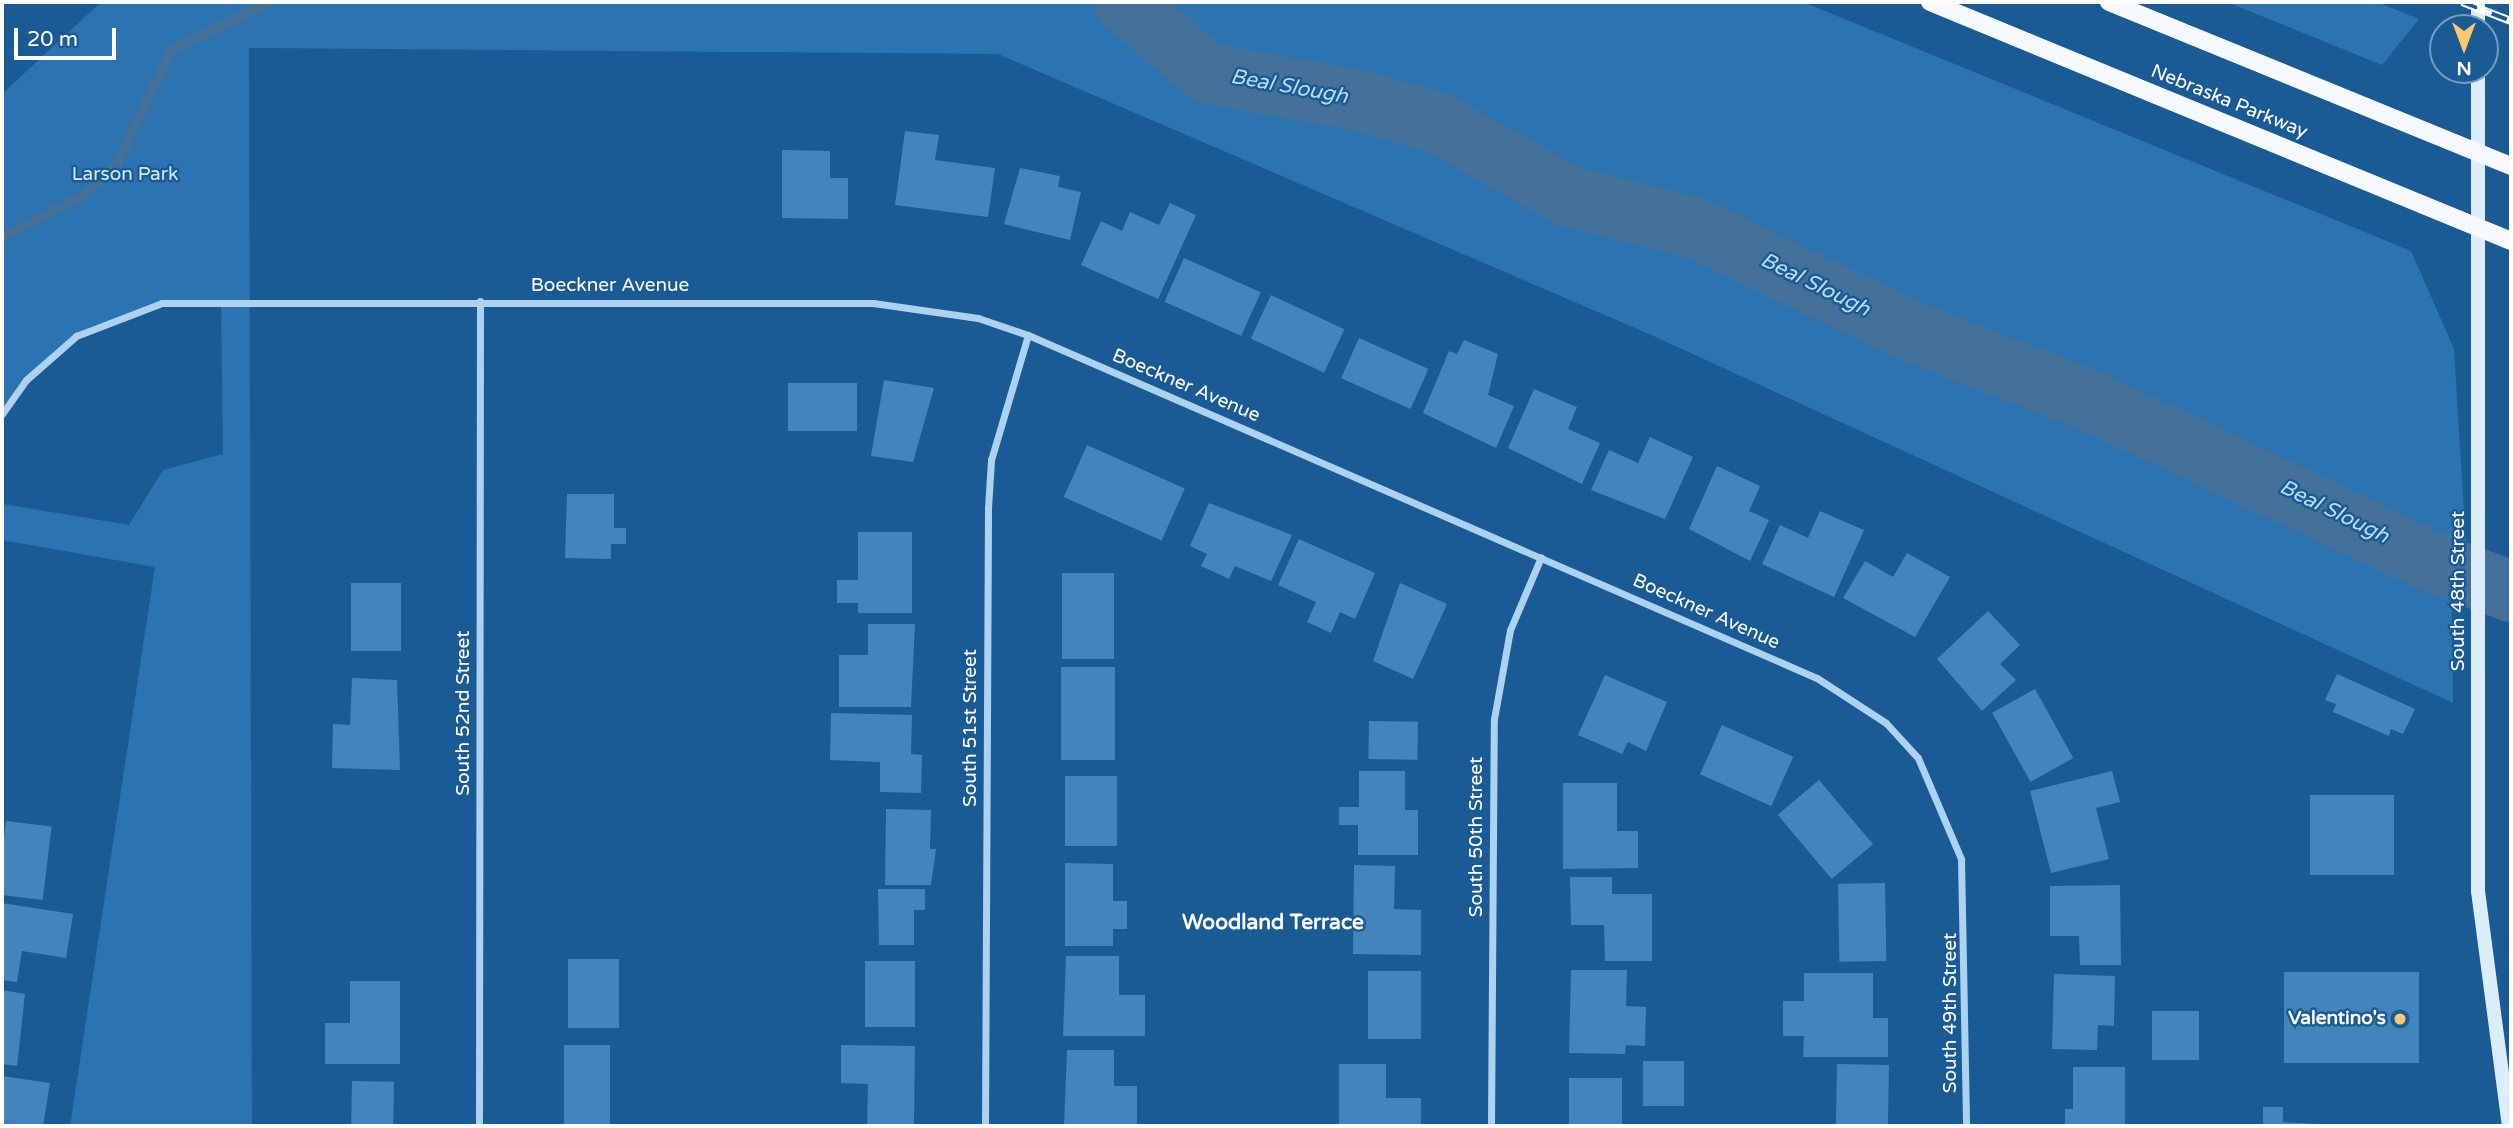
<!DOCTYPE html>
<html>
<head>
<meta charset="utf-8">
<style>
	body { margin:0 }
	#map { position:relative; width:2513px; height:1128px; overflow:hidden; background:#1b5b95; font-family:"Varela Round",sans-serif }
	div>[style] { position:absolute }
	.green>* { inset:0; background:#2b74b1 }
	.stream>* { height:10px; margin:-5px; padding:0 5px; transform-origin:5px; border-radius:5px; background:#44719a }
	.river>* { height:61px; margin:-30.5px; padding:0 30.5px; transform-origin:30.5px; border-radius:30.5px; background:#44719a }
	.building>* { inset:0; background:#4484bc; transform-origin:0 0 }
	.minor>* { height:7px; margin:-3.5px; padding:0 3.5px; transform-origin:3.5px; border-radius:3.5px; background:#add1f0 }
	.secondary>* { height:14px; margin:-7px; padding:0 7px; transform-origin:7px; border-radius:7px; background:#dbecfb }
	.primary>* { height:18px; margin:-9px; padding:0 9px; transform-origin:9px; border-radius:9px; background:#f6faff }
	.rail>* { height:8px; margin-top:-4px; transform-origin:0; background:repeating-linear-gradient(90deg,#1b5b95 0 16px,#fff 0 32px); box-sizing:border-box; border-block:2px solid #fff }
	.dots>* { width:19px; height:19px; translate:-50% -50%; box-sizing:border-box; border:4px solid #1b5b95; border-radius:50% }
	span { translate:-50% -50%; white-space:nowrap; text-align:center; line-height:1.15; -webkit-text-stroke:5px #1b5b95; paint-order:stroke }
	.street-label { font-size:19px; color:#fff }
	.park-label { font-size:19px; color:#d4e9fb }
	.poi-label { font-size:19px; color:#fff; font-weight:700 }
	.right { translate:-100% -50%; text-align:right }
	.water-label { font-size:21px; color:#badbf6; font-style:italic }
	.neighbourhood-label { font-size:21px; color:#fff; font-weight:700 }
	.frame { position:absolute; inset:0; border:4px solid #fff; pointer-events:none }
	.north { position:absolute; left:2429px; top:14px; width:70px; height:70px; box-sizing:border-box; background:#1b5b95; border:2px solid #769dbf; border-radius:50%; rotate:180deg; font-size:19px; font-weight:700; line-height:28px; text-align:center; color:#fff }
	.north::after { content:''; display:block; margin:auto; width:24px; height:32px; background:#ffc76c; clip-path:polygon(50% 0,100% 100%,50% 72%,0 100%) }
	.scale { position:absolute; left:14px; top:28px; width:102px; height:32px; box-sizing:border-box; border:4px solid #fff; border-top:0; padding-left:9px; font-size:21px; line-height:24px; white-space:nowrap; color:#fff; -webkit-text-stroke:5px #1b5b95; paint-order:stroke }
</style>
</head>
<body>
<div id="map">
	<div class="green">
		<i style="clip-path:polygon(101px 2px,1803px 2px,2411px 251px,2454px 349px,2466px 543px,2451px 537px,2453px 703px,1649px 334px,998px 54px,249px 48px,252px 1126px,70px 1126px,155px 567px,2px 540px,2px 504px,129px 525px,163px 470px,223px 454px,221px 300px,150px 305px,90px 327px,55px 350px,2px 414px,2px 94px)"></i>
		<i style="clip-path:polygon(2227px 2px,2377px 2px,2419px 19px,2382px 65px)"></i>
	</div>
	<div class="stream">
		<i style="left:2px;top:237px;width:89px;rotate:-26.9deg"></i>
		<i style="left:81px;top:197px;width:47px;rotate:-42.4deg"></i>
		<i style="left:116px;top:165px;width:128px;rotate:-64deg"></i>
		<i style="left:172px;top:50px;width:109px;rotate:-26.1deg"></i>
	</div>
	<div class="river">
		<i style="left:1123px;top:2px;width:110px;rotate:40.2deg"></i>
		<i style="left:1207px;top:73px;width:154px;rotate:10.1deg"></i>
		<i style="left:1359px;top:100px;width:83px;rotate:16deg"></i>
		<i style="left:1439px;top:123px;width:148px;rotate:29.5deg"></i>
		<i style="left:1568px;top:196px;width:132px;rotate:14deg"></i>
		<i style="left:1696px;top:228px;width:233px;rotate:25.7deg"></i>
		<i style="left:1906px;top:329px;width:196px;rotate:21.2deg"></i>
		<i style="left:2089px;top:400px;width:386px;rotate:25.2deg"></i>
		<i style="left:2438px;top:564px;width:78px;rotate:20.3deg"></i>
	</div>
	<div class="building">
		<i style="clip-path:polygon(905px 131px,939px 135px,935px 160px,995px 168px,988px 217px,895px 205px)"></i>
		<i style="clip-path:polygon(782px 150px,830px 151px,830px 178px,848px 178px,848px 219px,782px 218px)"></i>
		<i style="clip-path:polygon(1020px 168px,1060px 176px,1058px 187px,1081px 192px,1070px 240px,1004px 224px)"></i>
		<i style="clip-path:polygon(1170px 203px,1196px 215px,1158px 299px,1081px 265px,1101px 221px,1122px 231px,1130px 212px,1159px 225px)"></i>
		<i style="left:1184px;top:258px;width:84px;height:48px;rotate:24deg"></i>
		<i style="left:1271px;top:295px;width:81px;height:48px;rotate:25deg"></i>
		<i style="left:1359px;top:338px;width:76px;height:44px;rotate:24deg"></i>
		<i style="clip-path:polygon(1464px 340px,1498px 354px,1488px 395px,1514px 406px,1496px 448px,1423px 413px,1449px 351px,1457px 354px)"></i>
		<i style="clip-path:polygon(884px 380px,934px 388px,913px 462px,871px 456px)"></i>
		<i style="left:788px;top:383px;width:69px;height:48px"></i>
		<i style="clip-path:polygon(1534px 389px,1577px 407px,1568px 429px,1600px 443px,1582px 484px,1508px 448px)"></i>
		<i style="clip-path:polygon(1650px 437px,1693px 457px,1665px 519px,1591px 490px,1609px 450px,1638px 463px)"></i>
		<i style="left:1087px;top:445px;width:107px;height:57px;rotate:24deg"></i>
		<i style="clip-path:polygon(1717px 466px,1760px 486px,1749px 511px,1769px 520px,1750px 561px,1689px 529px)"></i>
		<i style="clip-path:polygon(567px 494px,614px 494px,614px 528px,626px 528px,626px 544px,611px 544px,611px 559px,565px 558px)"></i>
		<i style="clip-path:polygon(1209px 503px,1292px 535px,1271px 581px,1235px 566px,1229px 579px,1201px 566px,1207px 554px,1190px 546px)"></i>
		<i style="clip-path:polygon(1820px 511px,1864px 530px,1834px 597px,1762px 564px,1780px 525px,1808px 538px)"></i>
		<i style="clip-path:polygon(858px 532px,912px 532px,912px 613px,858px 613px,858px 603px,837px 603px,837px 580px,858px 580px)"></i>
		<i style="clip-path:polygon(1299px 539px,1375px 573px,1355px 619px,1340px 612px,1331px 633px,1307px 622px,1316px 602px,1278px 585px)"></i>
		<i style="clip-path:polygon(1907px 553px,1950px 577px,1915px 637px,1843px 598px,1865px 561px,1893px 577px)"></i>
		<i style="left:1062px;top:573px;width:52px;height:86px"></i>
		<i style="left:351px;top:583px;width:50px;height:68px"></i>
		<i style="clip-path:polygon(1400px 583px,1447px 604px,1413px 679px,1373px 661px)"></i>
		<i style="clip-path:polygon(1988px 611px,2020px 645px,2000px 664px,2016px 680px,1982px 711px,1937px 659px)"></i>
		<i style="clip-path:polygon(868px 624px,915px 624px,911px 707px,839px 707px,839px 655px,868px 655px)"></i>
		<i style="left:1061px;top:667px;width:54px;height:93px"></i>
		<i style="clip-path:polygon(2337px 674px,2415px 709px,2403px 734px,2391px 729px,2389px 736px,2333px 712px,2336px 704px,2325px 700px)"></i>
		<i style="clip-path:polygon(1605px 675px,1667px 702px,1646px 751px,1628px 742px,1622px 754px,1578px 735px)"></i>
		<i style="clip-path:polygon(352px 678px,397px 680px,400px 770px,332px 768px,333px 724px,350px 725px)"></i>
		<i style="left:2035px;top:689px;width:79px;height:49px;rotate:61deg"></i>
		<i style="clip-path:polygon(831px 713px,912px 715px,911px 754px,922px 755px,921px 793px,880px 792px,880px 762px,830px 760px)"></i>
		<i style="left:1369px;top:721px;width:49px;height:38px;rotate:1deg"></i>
		<i style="left:1722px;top:725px;width:78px;height:54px;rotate:24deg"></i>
		<i style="clip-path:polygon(1359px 771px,1405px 771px,1405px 810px,1418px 810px,1418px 855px,1358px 855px,1358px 825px,1339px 825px,1339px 807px,1359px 807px)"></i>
		<i style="clip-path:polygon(2112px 771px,2120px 802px,2096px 808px,2109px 859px,2051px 873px,2030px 791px)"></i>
		<i style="left:1065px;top:776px;width:52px;height:70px"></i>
		<i style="left:1819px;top:780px;width:84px;height:54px;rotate:50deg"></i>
		<i style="clip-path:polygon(1563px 783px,1617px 783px,1617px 831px,1638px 831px,1638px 868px,1563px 869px)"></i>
		<i style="left:2310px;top:795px;width:84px;height:80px"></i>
		<i style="clip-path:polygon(886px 809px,931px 810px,930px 849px,936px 849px,931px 885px,885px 885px)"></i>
		<i style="left:6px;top:821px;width:46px;height:74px;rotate:7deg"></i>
		<i style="clip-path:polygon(1065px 863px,1113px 864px,1113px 901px,1127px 901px,1127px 929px,1113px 929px,1113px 946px,1065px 946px)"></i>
		<i style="clip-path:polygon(1354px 865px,1395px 866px,1394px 909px,1421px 910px,1421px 955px,1353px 954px)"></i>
		<i style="clip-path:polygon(1570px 877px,1612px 877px,1612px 894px,1652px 894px,1652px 961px,1605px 961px,1604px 925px,1571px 925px)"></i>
		<i style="left:1885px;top:883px;width:78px;height:47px;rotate:89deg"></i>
		<i style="clip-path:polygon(2120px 885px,2121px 965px,2080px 965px,2079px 936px,2050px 936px,2050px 886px)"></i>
		<i style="clip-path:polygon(878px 889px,925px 889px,925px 910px,914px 910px,914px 945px,879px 945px)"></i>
		<i style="clip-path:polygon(2px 903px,73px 914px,66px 958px,22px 951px,17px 982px,2px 980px)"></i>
		<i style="clip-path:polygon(1066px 956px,1119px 956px,1119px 995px,1145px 995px,1145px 1036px,1063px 1036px)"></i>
		<i style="left:568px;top:959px;width:51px;height:69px"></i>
		<i style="left:865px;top:961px;width:50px;height:66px"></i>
		<i style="clip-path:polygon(1571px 970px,1627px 970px,1626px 1006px,1646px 1007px,1645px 1046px,1626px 1045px,1625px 1054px,1569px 1053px)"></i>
		<i style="left:1368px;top:971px;width:53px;height:68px"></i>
		<i style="left:2284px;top:972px;width:135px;height:91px"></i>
		<i style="clip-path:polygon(1804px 973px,1873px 973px,1873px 1018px,1888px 1018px,1888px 1057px,1803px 1057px,1804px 1036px,1783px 1036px,1783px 1001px,1804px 1001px)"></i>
		<i style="clip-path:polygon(2054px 974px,2115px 976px,2114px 1026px,2098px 1025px,2097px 1050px,2052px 1049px)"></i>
		<i style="clip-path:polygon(350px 981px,400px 981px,400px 1064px,325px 1064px,325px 1023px,350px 1023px)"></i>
		<i style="clip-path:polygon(2px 990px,25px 994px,17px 1066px,2px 1064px)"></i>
		<i style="left:2152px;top:1011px;width:47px;height:49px"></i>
		<i style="left:564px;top:1045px;width:46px;height:81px"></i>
		<i style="clip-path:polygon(841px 1045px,915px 1046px,914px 1126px,867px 1126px,868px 1084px,841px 1083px)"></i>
		<i style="clip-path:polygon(1067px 1050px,1114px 1050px,1114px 1086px,1137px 1086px,1137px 1126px,1064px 1126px)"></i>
		<i style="left:1643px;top:1061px;width:41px;height:45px"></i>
		<i style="clip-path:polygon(1339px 1064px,1386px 1064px,1386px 1098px,1421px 1098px,1421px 1126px,1339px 1126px)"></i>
		<i style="left:1837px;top:1064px;width:52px;height:62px;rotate:1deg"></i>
		<i style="clip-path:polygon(2073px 1067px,2125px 1067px,2125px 1126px,2065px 1126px,2065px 1109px,2073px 1109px)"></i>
		<i style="clip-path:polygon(2px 1076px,50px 1083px,43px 1126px,2px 1124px)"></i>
		<i style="left:1569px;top:1078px;width:53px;height:48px"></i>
		<i style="left:352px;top:1081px;width:42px;height:45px;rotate:1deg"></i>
		<i style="clip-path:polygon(2263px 1107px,2283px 1107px,2283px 1122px,2353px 1126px,2263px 1126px)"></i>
	</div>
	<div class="minor">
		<i style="left:2px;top:414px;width:42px;rotate:-54.8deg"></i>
		<i style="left:26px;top:380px;width:67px;rotate:-41.3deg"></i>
		<i style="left:76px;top:336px;width:92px;rotate:-21deg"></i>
		<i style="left:162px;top:303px;width:711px"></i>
		<i style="left:873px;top:303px;width:106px;rotate:8.1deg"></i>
		<i style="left:978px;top:318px;width:53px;rotate:18.8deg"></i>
		<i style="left:1028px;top:335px;width:860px;rotate:23.5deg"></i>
		<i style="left:1817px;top:678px;width:82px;rotate:33.1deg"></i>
		<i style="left:1886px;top:723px;width:47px;rotate:47.6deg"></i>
		<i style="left:1918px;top:758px;width:110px;rotate:66.9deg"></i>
		<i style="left:1961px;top:859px;width:267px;rotate:88.9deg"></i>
		<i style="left:479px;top:1126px;width:825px;rotate:-89.93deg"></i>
		<i style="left:985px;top:1126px;width:618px;rotate:-89.72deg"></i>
		<i style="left:988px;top:508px;width:48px;rotate:-86.4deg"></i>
		<i style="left:991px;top:460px;width:130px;rotate:-73.5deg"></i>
		<i style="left:1491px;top:1126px;width:407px;rotate:-89.6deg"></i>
		<i style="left:1494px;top:719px;width:90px;rotate:-79.8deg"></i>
		<i style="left:1510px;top:630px;width:79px;rotate:-67deg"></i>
	</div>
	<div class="secondary">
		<i style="left:2478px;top:28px;width:26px;rotate:-90deg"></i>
		<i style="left:2478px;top:70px;width:821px;rotate:90deg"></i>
		<i style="left:2478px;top:891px;width:237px;rotate:82.5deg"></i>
	</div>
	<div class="primary">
		<i style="left:1930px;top:2px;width:628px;rotate:22.36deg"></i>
		<i style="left:2109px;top:2px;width:434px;rotate:22.2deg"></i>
	</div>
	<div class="rail">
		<i style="left:2462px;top:2px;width:53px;rotate:21.2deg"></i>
	</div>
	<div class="dots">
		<i style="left:2400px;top:1019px;background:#ffc76c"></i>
	</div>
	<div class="street-label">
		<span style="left:2229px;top:102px;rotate:22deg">Nebraska Parkway</span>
		<span style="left:610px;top:286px">Boeckner Avenue</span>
		<span style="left:1186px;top:386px;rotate:23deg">Boeckner Avenue</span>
		<span style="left:2459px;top:591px;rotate:-90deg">South 48th Street</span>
		<span style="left:1706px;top:612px;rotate:24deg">Boeckner Avenue</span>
		<span style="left:464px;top:713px;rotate:-90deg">South 52nd Street</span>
		<span style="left:971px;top:728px;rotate:-90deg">South 51st Street</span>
		<span style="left:1477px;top:837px;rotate:-90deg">South 50th Street</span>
		<span style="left:1951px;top:1013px;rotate:-90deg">South 49th Street</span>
	</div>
	<div class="park-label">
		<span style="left:125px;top:175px">Larson Park</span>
	</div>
	<div class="poi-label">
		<span class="right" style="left:2386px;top:1019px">Valentino's</span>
	</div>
	<div class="water-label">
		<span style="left:1289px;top:87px;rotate:10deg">Beal Slough</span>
		<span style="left:1815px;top:285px;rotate:26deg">Beal Slough</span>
		<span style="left:2334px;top:512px;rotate:26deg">Beal Slough</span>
	</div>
	<div class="neighbourhood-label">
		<span style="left:1273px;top:923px">Woodland Terrace</span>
	</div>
	<div class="frame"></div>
	<div class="north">N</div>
	<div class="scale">20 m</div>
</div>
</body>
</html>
